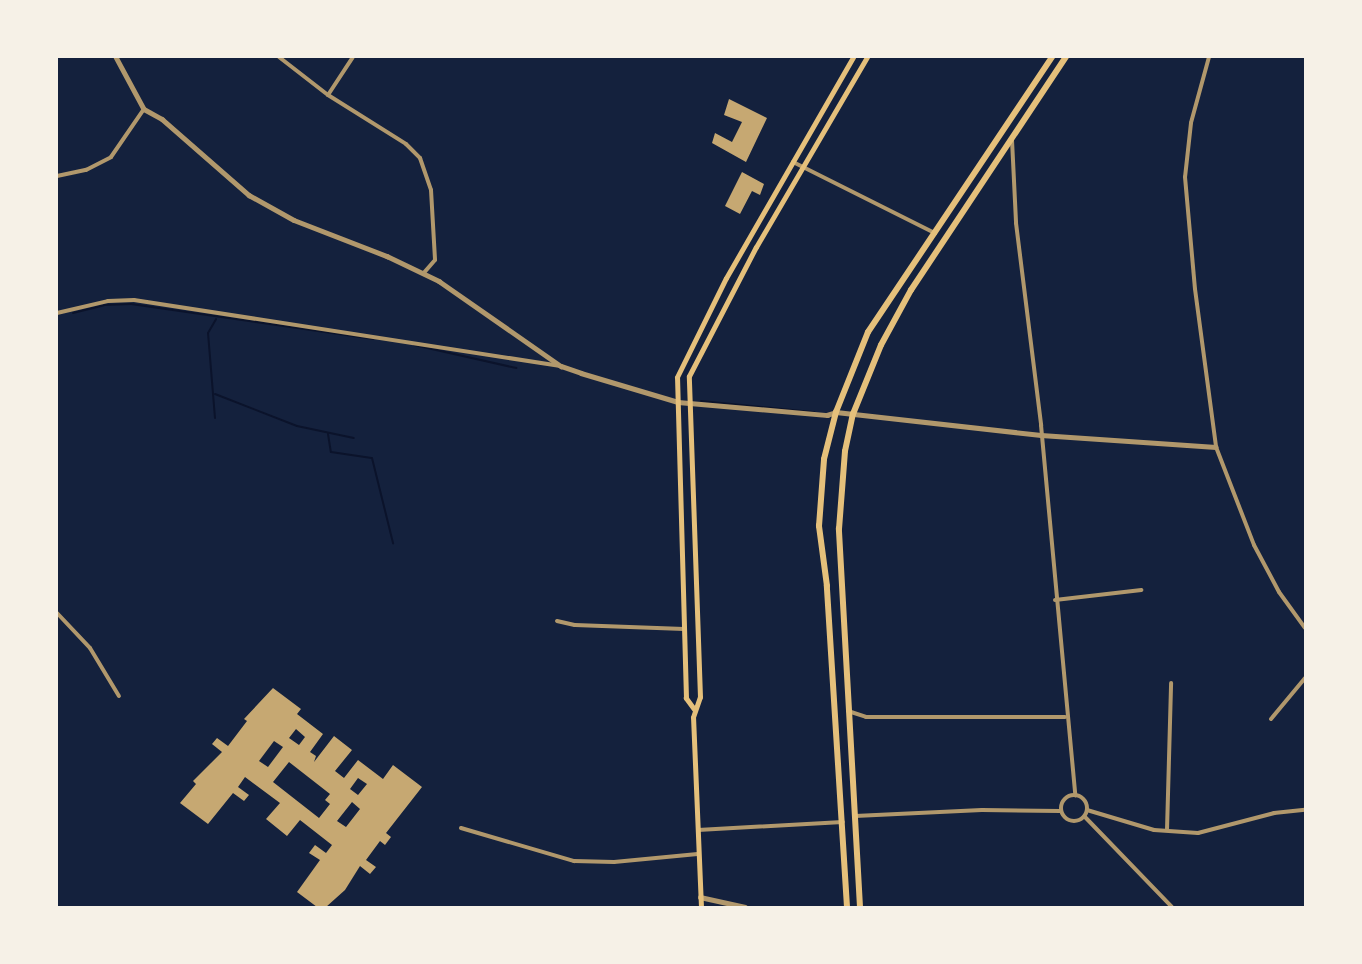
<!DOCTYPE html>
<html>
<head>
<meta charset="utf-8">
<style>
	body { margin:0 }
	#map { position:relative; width:1362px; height:964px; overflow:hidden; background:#14213d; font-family:"Public Sans",sans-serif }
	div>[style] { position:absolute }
	.stream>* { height:2px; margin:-1px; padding:0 1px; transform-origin:1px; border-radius:1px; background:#0b132b }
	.building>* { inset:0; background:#c6a872 }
	.minor>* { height:4px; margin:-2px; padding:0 2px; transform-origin:2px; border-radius:2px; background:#b1986c }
	.minor>.ring { margin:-2px; padding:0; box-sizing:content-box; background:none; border:4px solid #b1986c; border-radius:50% }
	.tertiary>* { height:4.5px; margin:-2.25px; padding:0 2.25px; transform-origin:2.25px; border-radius:2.25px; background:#b1986c }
	.secondary>* { height:5px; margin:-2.5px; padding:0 2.5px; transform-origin:2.5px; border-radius:2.5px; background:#e5c07b }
	.trunk>* { height:6px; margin:-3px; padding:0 3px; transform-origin:3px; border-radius:3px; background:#e5c07b }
	span { translate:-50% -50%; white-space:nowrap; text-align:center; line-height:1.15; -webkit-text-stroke:5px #f6f1e7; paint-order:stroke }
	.frame { position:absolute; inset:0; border:58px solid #f6f1e7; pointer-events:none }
</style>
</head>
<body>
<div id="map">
	<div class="stream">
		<i style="left:73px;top:313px;width:32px;rotate:-14deg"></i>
		<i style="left:104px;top:305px;width:27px;rotate:-2deg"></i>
		<i style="left:131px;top:304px;width:245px;rotate:8.2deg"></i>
		<i style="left:414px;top:345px;width:105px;rotate:12.7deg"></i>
		<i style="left:215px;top:394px;width:88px;rotate:21.3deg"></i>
		<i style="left:297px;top:426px;width:58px;rotate:11.9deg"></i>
		<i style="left:701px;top:401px;width:114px;rotate:5.6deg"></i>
		<i style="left:215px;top:418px;width:85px;rotate:-94.7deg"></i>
		<i style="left:208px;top:333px;width:16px;rotate:-60deg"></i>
		<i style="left:328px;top:434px;width:18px;rotate:81deg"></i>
		<i style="left:331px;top:452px;width:41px;rotate:8.3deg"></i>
		<i style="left:372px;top:458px;width:88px;rotate:76.1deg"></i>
	</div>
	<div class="building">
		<i style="clip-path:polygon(729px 99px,767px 118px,746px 162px,712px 143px,715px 133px,732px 142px,742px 122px,724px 115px)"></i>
		<i style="clip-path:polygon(742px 172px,764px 184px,760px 195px,752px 191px,740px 214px,725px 206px)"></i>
		<i style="clip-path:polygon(evenodd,273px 688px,301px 709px,297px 714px,323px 734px,310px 752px,316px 756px,314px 762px,334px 736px,352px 750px,335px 771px,344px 778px,358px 760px,383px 779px,393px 765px,422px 787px,386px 833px,391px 837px,385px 845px,380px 841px,366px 860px,376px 867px,370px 874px,360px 866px,345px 890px,326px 907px,317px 907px,297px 892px,320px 860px,309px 853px,315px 845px,326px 853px,332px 845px,300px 820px,287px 836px,266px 819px,280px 803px,245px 777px,238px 787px,249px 795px,244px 801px,233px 793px,208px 824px,180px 803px,196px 784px,193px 781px,222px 752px,212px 744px,217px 738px,228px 746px,247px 721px,244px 719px,273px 688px,296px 729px,305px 737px,299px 745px,289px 738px,296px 729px,273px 688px,274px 741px,283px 747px,268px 767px,259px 761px,274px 741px,273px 688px,289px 762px,330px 794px,325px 800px,330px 804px,319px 818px,273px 782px,289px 762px,273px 688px,358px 778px,367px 784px,358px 795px,350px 789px,358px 778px,273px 688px,352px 802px,360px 809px,346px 827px,337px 821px,352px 802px)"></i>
	</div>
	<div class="minor">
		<i style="left:279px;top:57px;width:62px;rotate:37.8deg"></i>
		<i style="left:328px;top:95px;width:92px;rotate:32.1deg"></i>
		<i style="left:406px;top:144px;width:20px;rotate:45deg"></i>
		<i style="left:420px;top:158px;width:34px;rotate:71deg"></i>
		<i style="left:431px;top:190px;width:70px;rotate:86.7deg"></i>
		<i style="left:435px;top:260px;width:18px;rotate:131deg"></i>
		<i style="left:1209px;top:57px;width:68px;rotate:105.3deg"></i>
		<i style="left:1191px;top:123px;width:54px;rotate:96.3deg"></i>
		<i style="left:1185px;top:177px;width:112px;rotate:84.9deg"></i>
		<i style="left:1195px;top:289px;width:159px;rotate:82.4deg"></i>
		<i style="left:1216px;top:447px;width:105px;rotate:68.8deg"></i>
		<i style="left:1254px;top:545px;width:53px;rotate:62deg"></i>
		<i style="left:1279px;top:592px;width:44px;rotate:54.2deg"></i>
		<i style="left:328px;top:95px;width:45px;rotate:-56.7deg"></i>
		<i style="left:1012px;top:140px;width:83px;rotate:87.2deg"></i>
		<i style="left:1016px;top:223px;width:204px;rotate:82.9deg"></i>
		<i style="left:1041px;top:425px;width:372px;rotate:84.7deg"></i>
		<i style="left:793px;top:162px;width:159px;rotate:26.6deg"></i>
		<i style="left:57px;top:176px;width:30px;rotate:-12deg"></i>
		<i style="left:86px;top:170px;width:28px;rotate:-27deg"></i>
		<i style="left:111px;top:157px;width:58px;rotate:-55.5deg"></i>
		<i style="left:57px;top:313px;width:52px;rotate:-13.2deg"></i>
		<i style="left:108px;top:301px;width:26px;rotate:-2deg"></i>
		<i style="left:134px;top:300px;width:430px;rotate:8.8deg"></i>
		<i style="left:1055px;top:600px;width:87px;rotate:-6.6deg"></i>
		<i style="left:57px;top:613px;width:48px;rotate:46.7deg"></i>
		<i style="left:90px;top:648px;width:56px;rotate:58.9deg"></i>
		<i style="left:557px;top:621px;width:18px;rotate:13deg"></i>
		<i style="left:575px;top:625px;width:109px;rotate:2.1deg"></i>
		<i style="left:848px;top:711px;width:19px;rotate:18deg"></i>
		<i style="left:866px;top:717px;width:199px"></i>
		<i style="left:1271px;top:719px;width:53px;rotate:-50.3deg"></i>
		<i class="ring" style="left:1061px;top:795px;width:22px;height:22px"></i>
		<i style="left:1087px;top:810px;width:70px;rotate:16.6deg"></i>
		<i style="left:1154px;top:830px;width:44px;rotate:3.9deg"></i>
		<i style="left:1198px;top:833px;width:79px;rotate:-14.7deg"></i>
		<i style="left:1274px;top:813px;width:31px;rotate:-6deg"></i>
		<i style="left:855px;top:816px;width:127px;rotate:-2.7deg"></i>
		<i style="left:982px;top:810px;width:78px;rotate:0.7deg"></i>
		<i style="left:1085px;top:817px;width:125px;rotate:46deg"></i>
		<i style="left:461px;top:828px;width:118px;rotate:16.3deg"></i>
		<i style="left:574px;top:861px;width:40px;rotate:1.4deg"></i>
		<i style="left:614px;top:862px;width:84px;rotate:-5.4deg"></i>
		<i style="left:698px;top:830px;width:145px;rotate:-3.2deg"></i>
		<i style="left:1167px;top:830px;width:147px;rotate:-88.4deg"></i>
	</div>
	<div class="tertiary">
		<i style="left:116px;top:57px;width:59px;rotate:61.7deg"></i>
		<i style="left:144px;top:109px;width:21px;rotate:29deg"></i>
		<i style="left:162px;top:119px;width:116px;rotate:41.1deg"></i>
		<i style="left:249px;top:195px;width:51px;rotate:29.1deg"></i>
		<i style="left:294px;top:220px;width:100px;rotate:21.2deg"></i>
		<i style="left:387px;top:256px;width:58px;rotate:25.7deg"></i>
		<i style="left:439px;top:281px;width:149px;rotate:34.9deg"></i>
		<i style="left:561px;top:366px;width:21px;rotate:19deg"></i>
		<i style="left:581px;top:373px;width:101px;rotate:16.6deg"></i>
		<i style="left:678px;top:402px;width:150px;rotate:5deg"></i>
		<i style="left:827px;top:415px;width:9px;rotate:-18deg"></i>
		<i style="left:836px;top:412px;width:206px;rotate:6.4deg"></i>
		<i style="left:1041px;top:435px;width:175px;rotate:3.9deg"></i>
		<i style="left:700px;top:897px;width:46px;rotate:12.5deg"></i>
	</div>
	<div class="secondary">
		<i style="left:694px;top:709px;width:14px;rotate:-126deg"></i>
		<i style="left:686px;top:698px;width:321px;rotate:-91.6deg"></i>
		<i style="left:677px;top:377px;width:110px;rotate:-63.7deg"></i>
		<i style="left:726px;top:278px;width:255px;rotate:-60.1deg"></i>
		<i style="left:701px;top:907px;width:190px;rotate:-92.4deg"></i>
		<i style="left:693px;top:717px;width:21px;rotate:-71deg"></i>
		<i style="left:700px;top:697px;width:321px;rotate:-92deg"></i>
		<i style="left:689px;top:376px;width:145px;rotate:-62.6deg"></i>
		<i style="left:756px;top:247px;width:220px;rotate:-59.7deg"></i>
	</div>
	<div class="trunk">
		<i style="left:847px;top:907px;width:322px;rotate:-93.6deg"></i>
		<i style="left:827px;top:586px;width:61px;rotate:-97.6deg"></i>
		<i style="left:819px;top:526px;width:67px;rotate:-85.7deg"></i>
		<i style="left:824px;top:459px;width:49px;rotate:-75.7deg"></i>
		<i style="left:836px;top:412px;width:86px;rotate:-68.2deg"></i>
		<i style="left:868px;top:332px;width:331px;rotate:-56.2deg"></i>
		<i style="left:860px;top:907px;width:379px;rotate:-93.2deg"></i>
		<i style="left:839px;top:529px;width:78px;rotate:-85.6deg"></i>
		<i style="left:845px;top:451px;width:38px;rotate:-78deg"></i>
		<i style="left:853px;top:414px;width:74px;rotate:-67.9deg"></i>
		<i style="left:881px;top:345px;width:63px;rotate:-61.4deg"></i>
		<i style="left:911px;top:290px;width:280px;rotate:-56.4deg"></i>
	</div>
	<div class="frame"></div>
</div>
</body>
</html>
